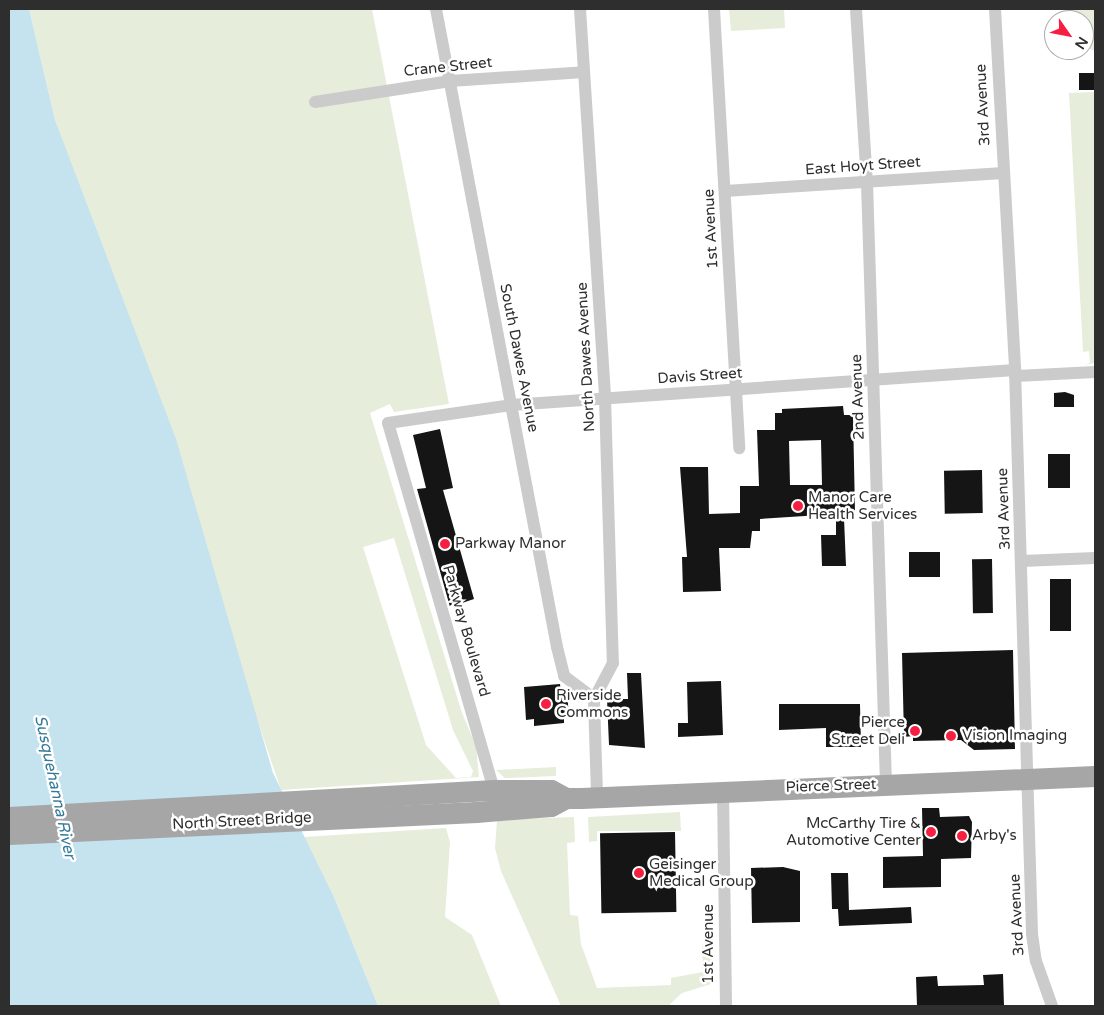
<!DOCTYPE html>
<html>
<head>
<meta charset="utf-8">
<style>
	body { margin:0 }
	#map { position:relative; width:1104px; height:1015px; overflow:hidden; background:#fff; font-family:"Varela Round",sans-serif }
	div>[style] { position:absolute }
	.green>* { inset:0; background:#e6eddb }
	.water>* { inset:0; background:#c5e2ef }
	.building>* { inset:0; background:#151515; transform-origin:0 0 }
	.minor>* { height:12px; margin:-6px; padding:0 6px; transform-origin:6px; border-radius:6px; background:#cbcbcb }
	.primary>* { height:21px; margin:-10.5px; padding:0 10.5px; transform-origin:10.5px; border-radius:10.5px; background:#a6a6a6 }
	.dots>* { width:14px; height:14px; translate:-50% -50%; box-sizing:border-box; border:2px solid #fff; border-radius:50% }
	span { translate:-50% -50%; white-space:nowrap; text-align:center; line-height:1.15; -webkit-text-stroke:5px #fff; paint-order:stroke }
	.street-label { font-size:15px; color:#2e2e2e }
	.poi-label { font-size:15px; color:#2e2e2e }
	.left { translate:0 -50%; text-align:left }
	.right { translate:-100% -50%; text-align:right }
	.water-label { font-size:16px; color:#347a99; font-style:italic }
	.frame { position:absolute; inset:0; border:10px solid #2e2e2e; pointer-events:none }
	.north { position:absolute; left:1044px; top:10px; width:50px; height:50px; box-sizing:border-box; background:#fff; border:1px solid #ababab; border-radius:50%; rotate:123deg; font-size:14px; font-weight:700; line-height:20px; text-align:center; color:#2e2e2e }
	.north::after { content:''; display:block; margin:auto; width:18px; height:22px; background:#f71f41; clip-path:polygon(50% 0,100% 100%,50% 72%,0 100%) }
</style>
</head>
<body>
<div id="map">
	<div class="green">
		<i style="clip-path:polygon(evenodd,29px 9px,372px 9px,449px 404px,394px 412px,390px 404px,370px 413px,462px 713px,476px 746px,479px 777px,281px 790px,55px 120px,29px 9px,394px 538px,453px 730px,473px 771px,471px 777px,456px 778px,426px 745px,363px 547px,394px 538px)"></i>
		<i style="clip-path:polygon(729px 9px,784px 9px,785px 28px,731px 31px)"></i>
		<i style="clip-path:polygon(1069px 9px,1095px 9px,1095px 51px,1084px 47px,1084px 20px,1069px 20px)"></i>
		<i style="clip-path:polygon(1095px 92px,1095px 363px,1084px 365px,1090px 363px,1089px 351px,1083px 352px,1069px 93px)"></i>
		<i style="clip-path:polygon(556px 767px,556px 776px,505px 778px,496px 770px)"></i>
		<i style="clip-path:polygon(680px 812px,681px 831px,597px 831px,597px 841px,589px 842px,588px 817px)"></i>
		<i style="clip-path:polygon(574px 817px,575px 842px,567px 843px,570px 915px,578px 916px,581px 944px,597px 988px,671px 985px,671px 978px,703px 972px,702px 945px,713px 944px,711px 984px,682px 993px,668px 1006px,561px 1006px,501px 871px,495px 848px,497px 820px)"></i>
		<i style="clip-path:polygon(446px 828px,450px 842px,445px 917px,472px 935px,501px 1006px,378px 1006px,334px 897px,304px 837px)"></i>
	</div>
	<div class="water">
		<i style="clip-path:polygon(9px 9px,29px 9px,55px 120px,176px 439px,273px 773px,334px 897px,378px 1006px,9px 1006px)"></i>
	</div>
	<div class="building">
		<i style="left:1095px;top:73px;width:17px;height:16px;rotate:90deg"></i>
		<i style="clip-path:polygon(1065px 392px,1074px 395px,1074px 407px,1054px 407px,1054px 393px)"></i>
		<i style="clip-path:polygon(evenodd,843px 406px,844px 415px,853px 415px,855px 512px,844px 518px,846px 566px,822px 566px,821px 535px,836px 535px,836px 514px,760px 519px,760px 531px,752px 531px,750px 548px,719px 548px,721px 591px,683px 592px,682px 557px,687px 557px,680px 467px,708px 467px,709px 514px,740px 513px,740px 486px,759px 486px,757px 430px,775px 430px,775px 413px,782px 413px,782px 409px,843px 406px,821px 440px,822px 485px,790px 485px,789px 441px,821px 440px)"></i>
		<i style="clip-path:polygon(440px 429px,453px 488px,443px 490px,474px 599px,450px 607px,417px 489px,426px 488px,413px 435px)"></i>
		<i style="left:1070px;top:454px;width:34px;height:22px;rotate:90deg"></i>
		<i style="left:982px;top:470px;width:43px;height:38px;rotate:89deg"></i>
		<i style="left:909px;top:552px;width:31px;height:25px"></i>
		<i style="left:992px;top:559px;width:54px;height:20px;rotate:89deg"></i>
		<i style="left:1050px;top:579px;width:21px;height:52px"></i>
		<i style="clip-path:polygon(1013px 650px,1015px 749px,974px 750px,961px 740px,913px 741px,913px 736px,904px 737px,902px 653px)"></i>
		<i style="clip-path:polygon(627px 673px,641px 673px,645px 748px,609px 745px,607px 699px,628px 699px)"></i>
		<i style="clip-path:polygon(721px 681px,723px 735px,678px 737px,678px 723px,688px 723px,687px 682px)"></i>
		<i style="clip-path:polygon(560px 684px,561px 692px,567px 691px,569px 717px,564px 717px,564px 723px,534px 726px,534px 719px,526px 720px,524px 687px)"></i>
		<i style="clip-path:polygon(779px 704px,860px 704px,861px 747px,826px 747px,826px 728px,779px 730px)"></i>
		<i style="clip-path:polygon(922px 808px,939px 808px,940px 817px,969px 816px,972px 822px,971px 858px,941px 859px,941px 887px,883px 888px,883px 857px,923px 856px)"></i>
		<i style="left:675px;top:832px;width:80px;height:75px;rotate:89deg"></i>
		<i style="clip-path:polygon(783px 867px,800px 871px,800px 922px,752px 923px,751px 868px)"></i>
		<i style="clip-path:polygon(831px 873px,848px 873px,849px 910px,911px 907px,912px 923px,839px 926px,838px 909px,832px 909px)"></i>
		<i style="clip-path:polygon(1003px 974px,1004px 1006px,917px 1006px,916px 977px,937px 976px,938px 986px,984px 985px,983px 975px)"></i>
	</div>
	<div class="minor">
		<i style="left:436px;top:9px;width:649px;rotate:79.26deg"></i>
		<i style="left:557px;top:647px;width:30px;rotate:76deg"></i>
		<i style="left:564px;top:676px;width:38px;rotate:37deg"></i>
		<i style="left:580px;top:9px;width:390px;rotate:86.3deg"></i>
		<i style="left:605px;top:398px;width:265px;rotate:88.3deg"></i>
		<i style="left:613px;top:663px;width:41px;rotate:117.8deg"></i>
		<i style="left:714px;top:9px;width:440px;rotate:86.7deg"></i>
		<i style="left:856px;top:9px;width:174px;rotate:86.4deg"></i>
		<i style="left:867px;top:183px;width:601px;rotate:88.19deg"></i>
		<i style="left:995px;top:9px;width:362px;rotate:86.8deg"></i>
		<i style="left:1015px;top:370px;width:564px;rotate:88.27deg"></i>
		<i style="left:1032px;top:934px;width:27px;rotate:82deg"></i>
		<i style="left:1036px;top:961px;width:48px;rotate:70.4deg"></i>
		<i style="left:315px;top:102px;width:137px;rotate:-8.8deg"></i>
		<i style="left:450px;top:81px;width:134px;rotate:-3.8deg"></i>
		<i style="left:725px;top:191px;width:279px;rotate:-3.7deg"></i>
		<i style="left:1015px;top:376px;width:80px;rotate:-2.9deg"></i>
		<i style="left:1022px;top:561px;width:73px;rotate:-2.4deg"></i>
		<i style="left:594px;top:699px;width:98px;rotate:88.2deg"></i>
		<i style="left:494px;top:790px;width:382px;rotate:-106.1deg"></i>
		<i style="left:388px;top:423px;width:124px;rotate:-8.3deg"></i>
		<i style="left:511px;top:405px;width:505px;rotate:-3.97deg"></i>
		<i style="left:723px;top:791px;width:215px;rotate:89.2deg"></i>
	</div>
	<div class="primary">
		<i style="left:9px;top:817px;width:486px;rotate:-3.2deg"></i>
		<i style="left:494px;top:790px;width:57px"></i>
		<i style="left:551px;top:790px;width:17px;rotate:28deg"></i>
		<i style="left:566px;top:798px;width:15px"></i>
		<i style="left:581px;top:798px;width:514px;rotate:-2.45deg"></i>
		<i style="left:9px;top:834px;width:468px;rotate:-2.7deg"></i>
		<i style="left:476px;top:812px;width:75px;rotate:-4.6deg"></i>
		<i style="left:551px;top:806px;width:17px;rotate:-28deg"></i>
	</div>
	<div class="dots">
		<i style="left:798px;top:506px;background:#f71f41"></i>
		<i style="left:445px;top:544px;background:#f71f41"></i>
		<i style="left:546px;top:704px;background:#f71f41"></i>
		<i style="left:915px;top:731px;background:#f71f41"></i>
		<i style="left:951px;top:736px;background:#f71f41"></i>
		<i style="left:931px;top:832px;background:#f71f41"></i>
		<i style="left:962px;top:836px;background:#f71f41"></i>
		<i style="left:639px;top:873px;background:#f71f41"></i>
	</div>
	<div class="street-label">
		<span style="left:448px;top:67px;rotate:-6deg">Crane Street</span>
		<span style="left:983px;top:105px;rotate:-93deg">3rd Avenue</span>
		<span style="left:863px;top:166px;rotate:-4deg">East Hoyt Street</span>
		<span style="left:711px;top:229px;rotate:-93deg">1st Avenue</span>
		<span style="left:586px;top:357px;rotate:-93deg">North Dawes Avenue</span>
		<span style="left:519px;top:358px;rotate:79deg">South Dawes Avenue</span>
		<span style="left:700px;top:376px;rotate:-4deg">Davis Street</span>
		<span style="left:858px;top:397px;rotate:-92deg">2nd Avenue</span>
		<span style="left:1004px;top:509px;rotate:-92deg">3rd Avenue</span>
		<span style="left:466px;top:631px;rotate:74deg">Parkway Boulevard</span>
		<span style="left:831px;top:786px;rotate:-2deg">Pierce Street</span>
		<span style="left:242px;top:821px;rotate:-3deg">North Street Bridge</span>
		<span style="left:1017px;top:915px;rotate:-93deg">3rd Avenue</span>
		<span style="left:709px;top:944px;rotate:-90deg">1st Avenue</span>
	</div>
	<div class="poi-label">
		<span class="left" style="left:808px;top:506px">Manor Care<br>Health Services</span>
		<span class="left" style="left:455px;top:544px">Parkway Manor</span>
		<span class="left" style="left:556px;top:704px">Riverside<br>Commons</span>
		<span class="right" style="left:905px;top:731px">Pierce<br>Street Deli</span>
		<span class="left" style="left:962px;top:736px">Vision Imaging</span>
		<span class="right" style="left:921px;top:832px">McCarthy Tire &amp;<br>Automotive Center</span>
		<span class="left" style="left:972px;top:836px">Arby's</span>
		<span class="left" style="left:649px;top:873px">Geisinger<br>Medical Group</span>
	</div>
	<div class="water-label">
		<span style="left:55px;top:787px;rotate:78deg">Susquehanna River</span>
	</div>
	<div class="frame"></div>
	<div class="north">N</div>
</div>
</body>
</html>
